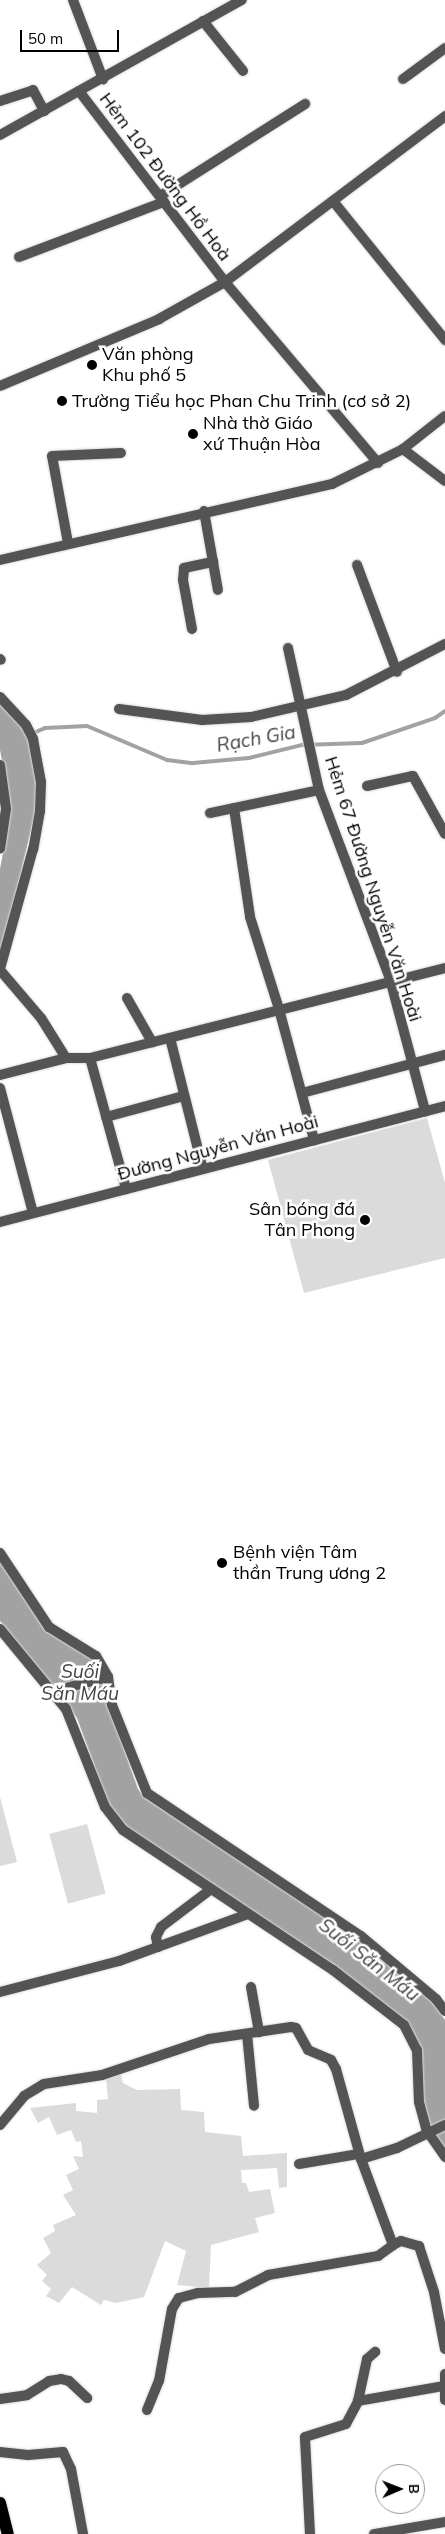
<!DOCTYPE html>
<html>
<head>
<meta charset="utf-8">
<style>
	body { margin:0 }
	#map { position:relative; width:445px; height:2534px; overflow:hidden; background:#fff; font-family:Mulish,sans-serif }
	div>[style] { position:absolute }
	.green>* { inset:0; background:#dbdbdb; transform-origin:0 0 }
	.water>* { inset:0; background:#a2a2a2 }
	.stream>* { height:4px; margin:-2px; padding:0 2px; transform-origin:2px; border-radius:2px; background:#a2a2a2 }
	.roads { filter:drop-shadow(0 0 1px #dbdbdb) drop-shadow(0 0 1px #dbdbdb) }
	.street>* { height:10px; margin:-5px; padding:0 5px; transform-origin:5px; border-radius:5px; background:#545454 }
	.primary>* { height:12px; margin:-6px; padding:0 6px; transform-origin:6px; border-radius:6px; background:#000 }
	.dots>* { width:14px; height:14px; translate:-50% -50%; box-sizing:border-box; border:2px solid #fff; border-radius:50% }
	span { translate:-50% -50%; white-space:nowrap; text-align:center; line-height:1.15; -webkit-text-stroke:5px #fff; paint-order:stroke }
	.street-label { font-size:18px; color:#000 }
	.poi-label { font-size:18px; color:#000 }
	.left { translate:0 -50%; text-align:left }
	.right { translate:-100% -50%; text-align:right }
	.water-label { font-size:19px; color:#434343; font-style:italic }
	.north { position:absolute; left:375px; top:2464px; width:50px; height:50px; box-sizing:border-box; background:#fff; border:1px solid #999; border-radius:50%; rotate:89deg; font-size:14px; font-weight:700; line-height:20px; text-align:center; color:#000 }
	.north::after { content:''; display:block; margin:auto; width:18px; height:22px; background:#000; clip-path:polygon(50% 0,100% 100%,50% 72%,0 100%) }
	.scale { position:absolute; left:20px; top:30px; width:99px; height:22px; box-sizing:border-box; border:2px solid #000; border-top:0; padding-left:6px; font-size:15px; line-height:18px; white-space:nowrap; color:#000; -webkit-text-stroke:4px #fff; paint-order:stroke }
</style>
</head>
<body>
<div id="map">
	<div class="green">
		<i style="clip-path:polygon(427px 1118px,445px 1183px,445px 1258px,304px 1293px,268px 1160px)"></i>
		<i style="clip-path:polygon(0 1797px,17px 1862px,0 1866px)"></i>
		<i style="left:87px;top:1824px;width:72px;height:39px;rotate:75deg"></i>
		<i style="clip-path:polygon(121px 2074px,123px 2083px,137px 2090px,180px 2089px,181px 2110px,204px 2112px,205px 2132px,241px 2136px,243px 2156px,287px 2153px,287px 2187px,279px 2188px,277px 2168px,241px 2170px,242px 2183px,246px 2183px,249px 2192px,270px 2189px,275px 2213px,255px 2218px,259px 2232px,211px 2245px,209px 2288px,177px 2285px,186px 2251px,165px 2241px,144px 2297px,116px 2303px,104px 2300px,101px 2305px,72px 2287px,59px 2303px,46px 2296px,51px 2289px,42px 2281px,47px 2275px,37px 2265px,51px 2253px,43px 2238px,55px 2231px,53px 2225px,76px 2215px,63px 2195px,73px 2190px,66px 2175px,79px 2169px,73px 2156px,83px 2157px,81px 2141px,76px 2142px,71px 2130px,57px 2135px,49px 2117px,38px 2123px,30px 2108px,76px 2103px,76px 2111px,97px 2113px,97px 2100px,108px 2099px,106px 2079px)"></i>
	</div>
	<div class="water">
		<i style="clip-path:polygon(0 704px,22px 727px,29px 741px,36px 782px,36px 809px,0 959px,0 869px,11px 810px,0 750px)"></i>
		<i style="clip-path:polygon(0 1562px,44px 1629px,93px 1659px,100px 1670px,105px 1696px,138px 1789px,146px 1799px,361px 1940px,432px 2002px,445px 2020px,445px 2149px,431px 2128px,424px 2101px,422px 2049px,407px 2022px,335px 1965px,126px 1827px,108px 1803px,77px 1718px,0 1621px)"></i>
	</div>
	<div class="stream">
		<i style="left:31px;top:734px;width:15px;rotate:-23deg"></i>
		<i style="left:45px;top:728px;width:42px;rotate:-2.7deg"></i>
		<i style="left:87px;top:726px;width:87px;rotate:23deg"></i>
		<i style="left:167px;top:760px;width:26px;rotate:7deg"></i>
		<i style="left:193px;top:763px;width:56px;rotate:-5.1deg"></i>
		<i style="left:249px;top:758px;width:55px;rotate:-13.8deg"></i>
		<i style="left:302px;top:745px;width:60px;rotate:-1.9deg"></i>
		<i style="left:362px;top:743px;width:77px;rotate:-18.9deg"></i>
		<i style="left:435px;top:718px;width:12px;rotate:-35deg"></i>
	</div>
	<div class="roads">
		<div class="street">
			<i style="left:73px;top:0;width:85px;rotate:69.2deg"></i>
			<i style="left:203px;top:21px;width:64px;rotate:51.3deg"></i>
			<i style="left:403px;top:79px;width:52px;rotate:-36.4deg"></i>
			<i style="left:79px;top:91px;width:240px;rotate:52.6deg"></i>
			<i style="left:225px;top:282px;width:237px;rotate:49.8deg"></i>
			<i style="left:0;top:101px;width:35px;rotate:-18deg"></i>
			<i style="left:33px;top:90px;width:24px;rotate:62deg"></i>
			<i style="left:0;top:135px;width:277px;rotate:-29.2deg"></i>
			<i style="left:160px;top:196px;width:172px;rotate:-32.4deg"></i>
			<i style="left:333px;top:201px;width:179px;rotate:51.1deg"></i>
			<i style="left:19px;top:257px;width:155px;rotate:-20.8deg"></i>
			<i style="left:0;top:386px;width:173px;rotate:-22.8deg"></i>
			<i style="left:159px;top:319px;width:76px;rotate:-29.3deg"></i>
			<i style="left:225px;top:282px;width:276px;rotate:-37deg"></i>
			<i style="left:403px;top:449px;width:53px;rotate:37.3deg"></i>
			<i style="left:204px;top:511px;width:80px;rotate:80deg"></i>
			<i style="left:68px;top:543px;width:88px;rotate:-100.4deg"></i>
			<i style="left:52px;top:456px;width:69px;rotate:-2.5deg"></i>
			<i style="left:0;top:560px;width:341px;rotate:-12.9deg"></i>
			<i style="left:332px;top:484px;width:79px;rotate:-26.2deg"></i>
			<i style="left:403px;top:449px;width:53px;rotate:-38.2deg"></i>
			<i style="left:357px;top:565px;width:114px;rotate:69.5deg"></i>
			<i style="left:192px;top:629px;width:50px;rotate:-100.4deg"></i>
			<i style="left:183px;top:580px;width:12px;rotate:-85deg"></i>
			<i style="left:184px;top:568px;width:30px;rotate:-12deg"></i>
			<i style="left:288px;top:648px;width:145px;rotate:77.7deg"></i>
			<i style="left:319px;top:790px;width:202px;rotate:69.4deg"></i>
			<i style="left:390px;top:979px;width:137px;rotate:75.1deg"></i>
			<i style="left:0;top:659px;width:1px;rotate:45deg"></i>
			<i style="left:0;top:697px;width:38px;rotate:47deg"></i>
			<i style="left:26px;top:725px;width:16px;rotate:63deg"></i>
			<i style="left:33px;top:739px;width:44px;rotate:79.5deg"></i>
			<i style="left:41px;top:782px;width:29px;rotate:92deg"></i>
			<i style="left:40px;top:811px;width:39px;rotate:100deg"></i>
			<i style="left:33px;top:849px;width:124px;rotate:105.4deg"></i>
			<i style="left:119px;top:709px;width:84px;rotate:7.5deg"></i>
			<i style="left:202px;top:720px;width:49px;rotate:-3.5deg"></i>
			<i style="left:251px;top:717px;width:98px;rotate:-13deg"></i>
			<i style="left:346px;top:695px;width:111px;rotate:-27.3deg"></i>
			<i style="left:0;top:765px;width:44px;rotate:82.2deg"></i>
			<i style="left:6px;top:809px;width:40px;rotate:98.5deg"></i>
			<i style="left:367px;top:786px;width:47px;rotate:-12.3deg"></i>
			<i style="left:413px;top:776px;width:66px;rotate:61.1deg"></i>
			<i style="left:234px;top:808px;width:110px;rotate:81.6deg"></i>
			<i style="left:250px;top:917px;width:96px;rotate:72.5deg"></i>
			<i style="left:279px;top:1009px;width:136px;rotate:75deg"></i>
			<i style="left:210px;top:813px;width:111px;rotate:-11.9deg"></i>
			<i style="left:0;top:970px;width:63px;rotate:49.5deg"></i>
			<i style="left:41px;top:1018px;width:47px;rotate:58deg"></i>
			<i style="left:127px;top:998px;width:51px;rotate:60.4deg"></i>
			<i style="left:170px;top:1038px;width:135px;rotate:75.9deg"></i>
			<i style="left:90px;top:1058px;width:136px;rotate:74.6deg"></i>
			<i style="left:0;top:1075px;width:68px;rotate:-14.4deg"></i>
			<i style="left:66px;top:1058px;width:24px"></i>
			<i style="left:90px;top:1058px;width:366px;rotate:-14.2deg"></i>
			<i style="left:0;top:1088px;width:129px;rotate:75.2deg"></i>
			<i style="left:302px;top:1093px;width:148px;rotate:-14.9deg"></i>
			<i style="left:106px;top:1117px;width:81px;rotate:-15.1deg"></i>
			<i style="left:0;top:1222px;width:460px;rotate:-14.6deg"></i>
			<i style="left:0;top:1553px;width:89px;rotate:56.5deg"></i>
			<i style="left:49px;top:1627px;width:55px;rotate:31.7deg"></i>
			<i style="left:96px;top:1656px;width:24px;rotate:60deg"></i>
			<i style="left:108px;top:1677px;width:28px;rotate:82deg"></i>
			<i style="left:112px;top:1705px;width:95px;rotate:68.3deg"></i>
			<i style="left:147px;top:1793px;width:257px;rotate:33.8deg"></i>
			<i style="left:361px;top:1936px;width:98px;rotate:40deg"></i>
			<i style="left:436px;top:1999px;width:15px;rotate:53deg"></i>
			<i style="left:0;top:1629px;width:104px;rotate:50.5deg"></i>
			<i style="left:66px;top:1709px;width:105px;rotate:68.3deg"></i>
			<i style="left:105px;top:1807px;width:29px;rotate:52deg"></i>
			<i style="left:123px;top:1830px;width:252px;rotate:33.7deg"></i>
			<i style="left:333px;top:1970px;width:90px;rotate:37.8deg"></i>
			<i style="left:404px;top:2025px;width:28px;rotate:63deg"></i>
			<i style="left:417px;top:2050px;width:52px;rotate:87.8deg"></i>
			<i style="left:419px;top:2102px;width:30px;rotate:75deg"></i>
			<i style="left:427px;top:2131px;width:32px;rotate:55deg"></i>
			<i style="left:50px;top:1692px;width:60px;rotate:-14.5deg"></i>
			<i style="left:158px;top:1947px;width:10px;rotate:-101deg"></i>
			<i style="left:156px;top:1937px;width:11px;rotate:-63deg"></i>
			<i style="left:161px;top:1927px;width:63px;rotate:-37.2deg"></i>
			<i style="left:251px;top:1987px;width:46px;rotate:79.9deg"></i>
			<i style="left:0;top:1992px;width:123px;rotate:-14.6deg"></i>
			<i style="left:119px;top:1961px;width:137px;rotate:-20deg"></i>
			<i style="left:247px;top:2034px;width:72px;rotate:84.4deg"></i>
			<i style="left:0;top:2125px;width:38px;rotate:-50deg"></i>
			<i style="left:24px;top:2096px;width:23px;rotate:-31deg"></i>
			<i style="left:44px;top:2084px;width:59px;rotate:-8.8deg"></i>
			<i style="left:102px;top:2075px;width:113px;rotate:-18.6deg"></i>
			<i style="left:209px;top:2039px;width:83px;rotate:-8.3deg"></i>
			<i style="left:291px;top:2027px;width:5px;rotate:11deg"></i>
			<i style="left:296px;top:2028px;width:25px;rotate:61deg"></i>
			<i style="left:308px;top:2050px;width:25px;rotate:23deg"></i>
			<i style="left:331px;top:2060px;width:10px;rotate:61deg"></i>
			<i style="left:336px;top:2069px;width:93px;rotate:74.5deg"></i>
			<i style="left:361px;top:2159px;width:38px;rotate:-17deg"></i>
			<i style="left:397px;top:2148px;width:53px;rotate:-25.6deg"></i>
			<i style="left:361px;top:2159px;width:92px;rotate:69.6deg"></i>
			<i style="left:393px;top:2245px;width:9px;rotate:-27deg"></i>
			<i style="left:401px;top:2241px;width:19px;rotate:16deg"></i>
			<i style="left:419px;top:2246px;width:48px;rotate:71.9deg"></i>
			<i style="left:434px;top:2292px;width:58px;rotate:79.1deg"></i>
			<i style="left:299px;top:2164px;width:61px;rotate:-9.5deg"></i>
			<i style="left:445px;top:2374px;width:26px;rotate:90deg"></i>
			<i style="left:0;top:2399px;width:27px;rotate:-8deg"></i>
			<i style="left:27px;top:2395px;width:26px;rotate:-32deg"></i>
			<i style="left:49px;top:2381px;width:12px;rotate:-9deg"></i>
			<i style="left:61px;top:2379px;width:8px;rotate:14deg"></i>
			<i style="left:69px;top:2381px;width:25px;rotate:43deg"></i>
			<i style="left:358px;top:2401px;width:43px;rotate:-77.9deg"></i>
			<i style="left:367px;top:2359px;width:11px;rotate:-41deg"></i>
			<i style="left:147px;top:2410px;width:31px;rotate:-68deg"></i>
			<i style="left:159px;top:2381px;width:73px;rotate:-79.8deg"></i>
			<i style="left:172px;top:2309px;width:13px;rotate:-58deg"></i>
			<i style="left:179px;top:2298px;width:20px;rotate:-15deg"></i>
			<i style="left:198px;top:2293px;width:37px;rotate:-2deg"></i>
			<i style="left:235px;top:2292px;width:37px;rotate:-27deg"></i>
			<i style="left:268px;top:2275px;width:112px;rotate:-9.8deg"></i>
			<i style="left:378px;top:2256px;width:19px;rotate:-36deg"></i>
			<i style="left:0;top:2452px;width:28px;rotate:6deg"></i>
			<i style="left:28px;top:2455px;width:35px;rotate:-5deg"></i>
			<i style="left:63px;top:2452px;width:19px;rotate:65deg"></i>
			<i style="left:71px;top:2469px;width:66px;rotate:79.5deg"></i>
			<i style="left:310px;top:2534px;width:97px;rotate:-93deg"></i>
			<i style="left:305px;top:2437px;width:43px;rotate:-17.6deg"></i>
			<i style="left:346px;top:2424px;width:26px;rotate:-62deg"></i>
			<i style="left:358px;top:2401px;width:87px;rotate:-9.9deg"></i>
			<i style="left:374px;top:2534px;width:72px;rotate:-9.6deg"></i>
		</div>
		<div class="primary">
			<i style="left:0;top:2503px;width:32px;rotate:76deg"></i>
		</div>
	</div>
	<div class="dots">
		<i style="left:92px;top:365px;background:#000"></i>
		<i style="left:62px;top:401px;background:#000"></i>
		<i style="left:193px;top:434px;background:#000"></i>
		<i style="left:365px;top:1220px;background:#000"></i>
		<i style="left:222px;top:1563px;background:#000"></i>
	</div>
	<div class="street-label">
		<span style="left:165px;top:177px;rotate:53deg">Hẻm 102 Đường Hồ Hoà</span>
		<span style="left:373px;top:889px;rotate:72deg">Hẻm 67 Đường Nguyễn Văn Hoài</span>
		<span style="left:218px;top:1148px;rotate:-15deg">Đường Nguyễn Văn Hoài</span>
	</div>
	<div class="poi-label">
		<span class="left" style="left:102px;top:365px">Văn phòng<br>Khu phố 5</span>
		<span class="left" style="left:72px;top:401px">Trường Tiểu học Phan Chu Trinh (cơ sở 2)</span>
		<span class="left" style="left:203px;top:434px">Nhà thờ Giáo<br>xứ Thuận Hòa</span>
		<span class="right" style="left:355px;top:1220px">Sân bóng đá<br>Tân Phong</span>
		<span class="left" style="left:233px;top:1563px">Bệnh viện Tâm<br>thần Trung ương 2</span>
	</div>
	<div class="water-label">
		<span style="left:256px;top:739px;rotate:-10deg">Rạch Gia</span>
		<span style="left:80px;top:1683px">Suối<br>Săn Máu</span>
		<span style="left:369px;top:1960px;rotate:38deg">Suối Săn Máu</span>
	</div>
	<div class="north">B</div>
	<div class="scale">50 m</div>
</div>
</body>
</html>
